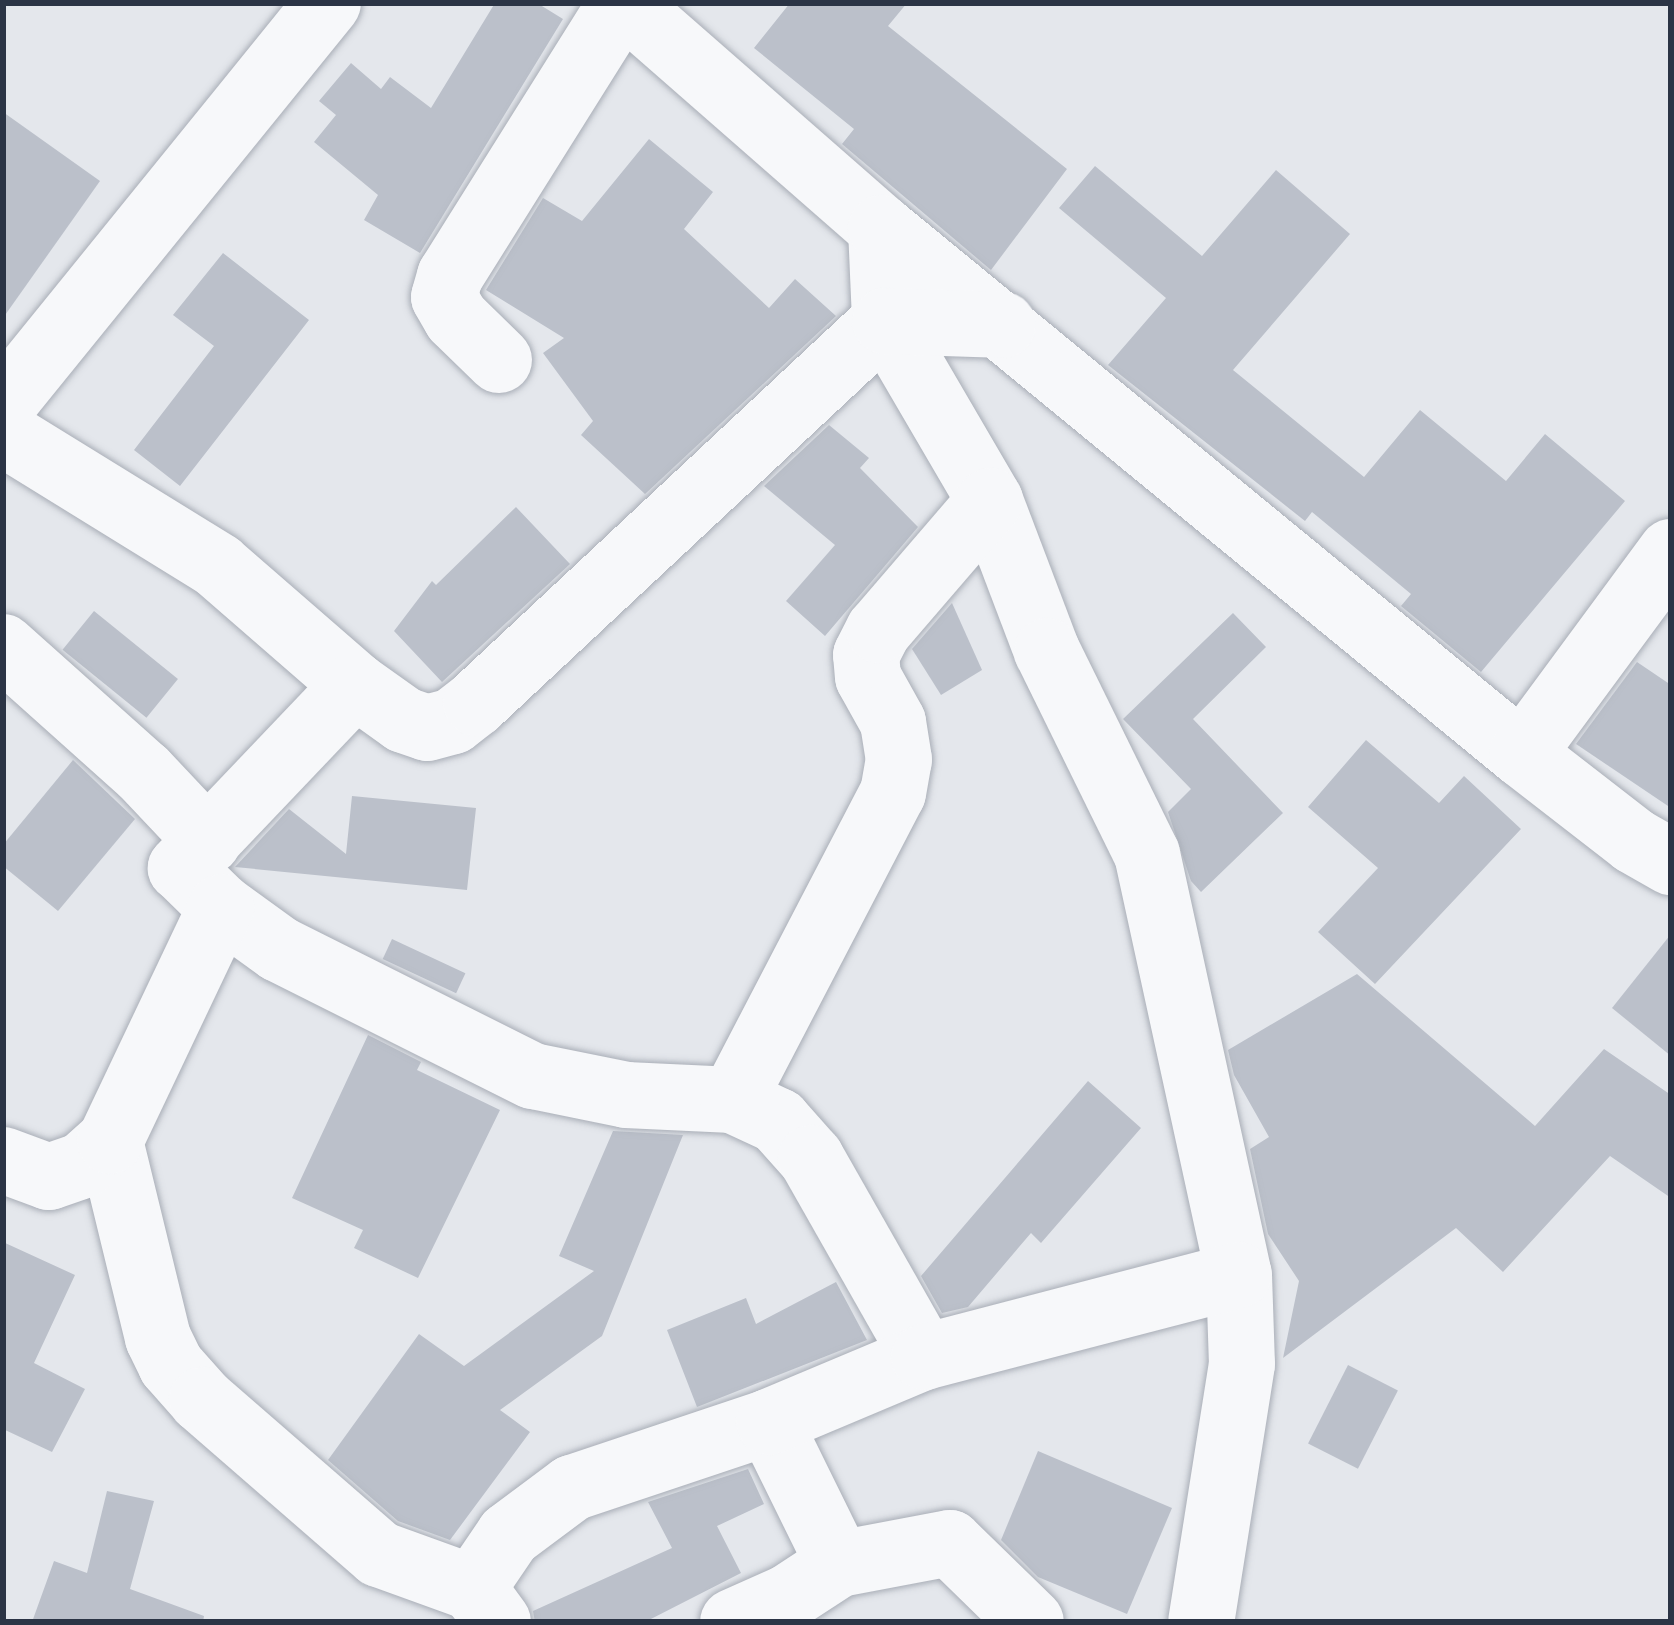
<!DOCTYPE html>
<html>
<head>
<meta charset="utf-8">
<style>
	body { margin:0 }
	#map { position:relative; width:1674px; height:1625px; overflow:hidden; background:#e4e7ec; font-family:"Titillium Web",sans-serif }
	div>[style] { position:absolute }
	.building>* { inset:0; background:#bbc0ca; transform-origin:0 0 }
	.roads { filter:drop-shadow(0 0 3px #a9aeb7) drop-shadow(0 0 3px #a9aeb7) }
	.minor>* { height:66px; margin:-33px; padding:0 33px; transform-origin:33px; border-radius:33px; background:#f7f8fa }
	span { translate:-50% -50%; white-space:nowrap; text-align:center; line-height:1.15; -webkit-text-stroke:12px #f4f6f9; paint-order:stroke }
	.frame { position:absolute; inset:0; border:6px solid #2b3445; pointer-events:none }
</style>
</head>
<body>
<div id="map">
	<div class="building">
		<i style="clip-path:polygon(495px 3px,537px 3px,563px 19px,420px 253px,364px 220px,378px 195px,314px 142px,336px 115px,319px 101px,351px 63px,381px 89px,390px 77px,431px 108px)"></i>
		<i style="clip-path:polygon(790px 3px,907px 3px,888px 26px,1067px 169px,991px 270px,842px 144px,854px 129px,754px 48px)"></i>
		<i style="clip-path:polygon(3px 112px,100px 181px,3px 318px)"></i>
		<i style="clip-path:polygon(649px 139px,713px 192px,684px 229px,769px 308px,795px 279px,836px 316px,645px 494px,581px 435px,593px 421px,543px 353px,564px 338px,486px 290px,543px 198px,582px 221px)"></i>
		<i style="clip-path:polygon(1095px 166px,1202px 256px,1276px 170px,1350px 234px,1233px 370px,1364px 477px,1420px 410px,1506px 481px,1545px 434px,1625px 501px,1481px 672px,1401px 606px,1411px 594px,1312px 512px,1305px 521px,1108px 365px,1166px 298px,1059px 208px)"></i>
		<i style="clip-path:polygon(223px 253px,309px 320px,180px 486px,134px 450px,214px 346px,173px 315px)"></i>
		<i style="clip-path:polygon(829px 425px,869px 458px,860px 468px,918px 527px,825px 636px,786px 601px,835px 545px,764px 486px)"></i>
		<i style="clip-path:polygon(516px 507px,570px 564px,442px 682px,394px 631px,432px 581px,436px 585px)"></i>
		<i style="clip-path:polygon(952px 603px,982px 670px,941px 695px,912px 649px)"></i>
		<i style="left:94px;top:611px;width:108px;height:50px;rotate:39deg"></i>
		<i style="clip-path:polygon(1233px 613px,1266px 647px,1193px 719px,1283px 813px,1201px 892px,1191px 881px,1168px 812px,1191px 789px,1123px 719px)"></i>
		<i style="clip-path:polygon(1637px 662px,1671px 685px,1671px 808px,1576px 744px)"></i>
		<i style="clip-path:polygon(1366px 740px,1439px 803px,1464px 776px,1521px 829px,1375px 984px,1318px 932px,1378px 868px,1308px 807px)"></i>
		<i style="clip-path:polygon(73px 760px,135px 819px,58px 911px,3px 866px,3px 845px)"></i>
		<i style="clip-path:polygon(352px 796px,476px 808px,467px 890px,235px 867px,289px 809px,346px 854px)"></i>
		<i style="clip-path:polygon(1671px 934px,1671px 1056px,1612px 1008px)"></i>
		<i style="left:392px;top:939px;width:81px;height:22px;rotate:25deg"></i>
		<i style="clip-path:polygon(1357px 974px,1535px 1126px,1604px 1049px,1671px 1095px,1671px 1198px,1610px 1156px,1503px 1272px,1456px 1228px,1283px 1358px,1299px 1281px,1268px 1234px,1250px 1149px,1269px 1137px,1234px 1075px,1228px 1050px)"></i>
		<i style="clip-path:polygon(368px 1035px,421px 1062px,417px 1070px,500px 1110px,418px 1278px,354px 1248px,363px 1230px,292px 1198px)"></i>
		<i style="clip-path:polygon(1088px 1081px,1141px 1128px,1041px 1243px,1031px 1233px,968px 1307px,942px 1313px,921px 1276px)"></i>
		<i style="clip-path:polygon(613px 1131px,683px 1135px,602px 1336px,500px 1410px,530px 1432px,450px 1540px,398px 1521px,328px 1460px,419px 1334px,464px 1366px,594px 1271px,559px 1256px)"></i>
		<i style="clip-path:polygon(3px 1242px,75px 1275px,34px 1363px,85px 1389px,52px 1452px,3px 1429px)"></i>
		<i style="clip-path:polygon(836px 1282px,867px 1340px,697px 1407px,667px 1330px,746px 1298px,756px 1324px)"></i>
		<i style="left:1348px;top:1365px;width:56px;height:88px;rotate:27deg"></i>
		<i style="clip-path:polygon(1038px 1451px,1172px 1508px,1127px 1614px,1038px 1577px,1001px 1540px)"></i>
		<i style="clip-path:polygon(748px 1469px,764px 1504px,717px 1526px,741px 1573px,645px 1622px,535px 1622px,533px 1611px,672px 1548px,648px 1502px)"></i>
		<i style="clip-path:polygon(107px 1491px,154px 1501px,130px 1589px,204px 1616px,203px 1622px,32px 1622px,54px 1561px,87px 1573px)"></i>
	</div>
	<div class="roads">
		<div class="minor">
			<i style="left:624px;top:3px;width:342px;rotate:41.2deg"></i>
			<i style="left:881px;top:228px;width:93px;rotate:87.5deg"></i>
			<i style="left:885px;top:321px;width:208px;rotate:59.7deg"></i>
			<i style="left:990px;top:501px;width:160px;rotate:69.2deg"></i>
			<i style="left:1047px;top:651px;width:226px;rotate:63.8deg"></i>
			<i style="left:1147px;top:854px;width:431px;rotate:77.7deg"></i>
			<i style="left:1239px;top:1275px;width:89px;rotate:88.1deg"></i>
			<i style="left:1242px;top:1364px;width:261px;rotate:99deg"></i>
			<i style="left:881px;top:228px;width:829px;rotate:39.37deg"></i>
			<i style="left:1522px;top:754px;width:142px;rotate:37.8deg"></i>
			<i style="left:1634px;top:841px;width:43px;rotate:29.6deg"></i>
			<i style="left:499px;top:360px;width:60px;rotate:-135.7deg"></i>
			<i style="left:456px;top:318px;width:24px;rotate:-120deg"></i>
			<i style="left:444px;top:297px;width:22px;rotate:-74deg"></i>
			<i style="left:450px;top:276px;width:322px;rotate:-57.9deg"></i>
			<i style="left:3px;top:404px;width:516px;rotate:-50.98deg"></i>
			<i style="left:3px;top:433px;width:253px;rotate:31.7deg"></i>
			<i style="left:218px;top:566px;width:181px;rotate:41deg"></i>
			<i style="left:355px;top:685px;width:60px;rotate:35.5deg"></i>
			<i style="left:404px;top:720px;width:24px;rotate:19deg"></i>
			<i style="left:427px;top:728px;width:27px;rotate:-15deg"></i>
			<i style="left:453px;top:721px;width:29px;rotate:-38deg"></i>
			<i style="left:476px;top:703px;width:560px;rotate:-43.05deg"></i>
			<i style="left:885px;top:321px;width:118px;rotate:1.9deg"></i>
			<i style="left:3px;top:647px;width:188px;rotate:41.8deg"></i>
			<i style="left:143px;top:772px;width:95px;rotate:46.7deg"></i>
			<i style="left:355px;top:685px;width:253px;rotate:133.6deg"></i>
			<i style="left:181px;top:868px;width:56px;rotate:44.3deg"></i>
			<i style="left:221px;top:907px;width:72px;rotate:35.9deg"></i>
			<i style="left:279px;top:949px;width:284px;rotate:26.6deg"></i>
			<i style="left:533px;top:1076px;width:95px;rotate:11.5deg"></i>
			<i style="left:626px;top:1095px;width:107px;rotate:2.7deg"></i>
			<i style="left:733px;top:1100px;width:50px;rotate:25deg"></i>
			<i style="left:778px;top:1121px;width:50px;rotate:48.3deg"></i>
			<i style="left:811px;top:1158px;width:229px;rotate:60.4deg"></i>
			<i style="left:1522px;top:754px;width:251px;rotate:-53.6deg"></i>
			<i style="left:733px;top:1100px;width:346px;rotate:-62.5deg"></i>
			<i style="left:893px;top:793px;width:34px;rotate:-80deg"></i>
			<i style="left:899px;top:760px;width:38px;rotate:-99deg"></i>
			<i style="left:893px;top:722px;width:51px;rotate:-119.1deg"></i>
			<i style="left:868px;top:677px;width:22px;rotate:-95deg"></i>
			<i style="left:866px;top:655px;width:28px;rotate:-63deg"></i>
			<i style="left:879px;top:630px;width:170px;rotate:-49.3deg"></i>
			<i style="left:110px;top:1141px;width:203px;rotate:76.3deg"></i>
			<i style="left:158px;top:1338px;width:30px;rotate:64deg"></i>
			<i style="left:171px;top:1365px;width:47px;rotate:48.5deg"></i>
			<i style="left:202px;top:1400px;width:235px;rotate:41deg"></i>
			<i style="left:379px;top:1554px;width:100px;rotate:19.9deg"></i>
			<i style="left:3px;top:1160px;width:49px;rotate:20.3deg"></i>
			<i style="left:49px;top:1177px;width:36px;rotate:-19deg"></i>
			<i style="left:83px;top:1165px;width:36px;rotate:-42deg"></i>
			<i style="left:110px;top:1141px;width:259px;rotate:-64.6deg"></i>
			<i style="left:769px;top:1422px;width:158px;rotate:63.8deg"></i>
			<i style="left:498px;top:1622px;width:42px;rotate:-126.3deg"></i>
			<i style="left:473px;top:1588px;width:64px;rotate:-55.8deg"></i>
			<i style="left:509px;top:1535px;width:79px;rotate:-36.7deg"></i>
			<i style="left:572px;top:1488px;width:208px;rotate:-18.5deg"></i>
			<i style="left:769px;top:1422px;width:168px;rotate:-22.8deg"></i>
			<i style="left:924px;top:1357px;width:325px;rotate:-14.6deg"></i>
			<i style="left:733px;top:1622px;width:59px;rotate:-24deg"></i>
			<i style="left:787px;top:1598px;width:62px;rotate:-33.2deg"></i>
			<i style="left:839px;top:1564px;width:113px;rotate:-10.7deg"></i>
			<i style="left:950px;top:1543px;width:113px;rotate:44.3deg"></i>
		</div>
	</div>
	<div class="frame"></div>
</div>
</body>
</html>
